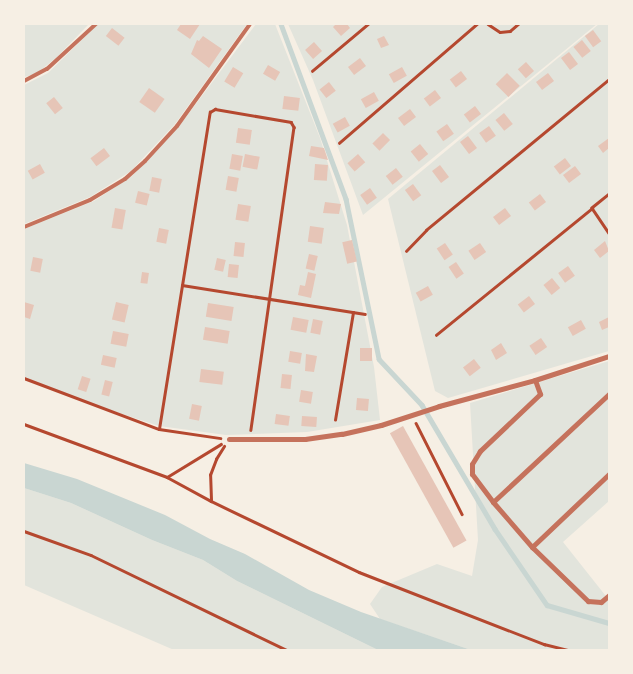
<!DOCTYPE html>
<html>
<head>
<meta charset="utf-8">
<style>
	body { margin:0 }
	#map { position:relative; width:633px; height:674px; overflow:hidden; background:#f6efe4; font-family:Inter,sans-serif }
	div>[style] { position:absolute }
	.green>* { inset:0; background:#e2e4dc }
	.water>* { inset:0; background:#c9d6d2 }
	.stream>* { height:4.5px; margin:-2.25px; padding:0 2.25px; transform-origin:2.25px; border-radius:2.25px; background:#c9d6d2 }
	.building>* { inset:0; background:#e6c5b7; transform-origin:0 0 }
	.path>* { height:2.5px; margin:-1.25px; padding:0 1.25px; transform-origin:1.25px; border-radius:1.25px; background:#b5482f }
	.service>* { height:4px; margin:-2px; padding:0 2px; transform-origin:2px; border-radius:2px; background:#c5725c }
	.minor>* { height:5px; margin:-2.5px; padding:0 2.5px; transform-origin:2.5px; border-radius:2.5px; background:#c5725c }
	span { translate:-50% -50%; white-space:nowrap; text-align:center; line-height:1.15; -webkit-text-stroke:5px #f6efe4; paint-order:stroke }
	.frame { position:absolute; inset:0; border:25px solid #f6efe4; pointer-events:none }
</style>
</head>
<body>
<div id="map">
	<div class="green">
		<i style="clip-path:polygon(24px 24px,89px 24px,57px 57px,36px 74px,24px 77px)"></i>
		<i style="clip-path:polygon(98px 24px,247px 24px,175px 124px,131px 171px,90px 197px,24px 224px,24px 85px,48px 73px)"></i>
		<i style="clip-path:polygon(256px 24px,275px 24px,320px 138px,347px 225px,374px 367px,380px 420px,307px 432px,226px 435px,159px 426px,79px 400px,24px 378px,24px 229px,94px 201px,132px 176px,180px 125px)"></i>
		<i style="clip-path:polygon(288px 24px,597px 24px,363px 215px,313px 80px)"></i>
		<i style="clip-path:polygon(599px 24px,609px 24px,609px 351px,448px 398px,435px 391px,388px 199px)"></i>
		<i style="clip-path:polygon(609px 361px,609px 501px,563px 542px,609px 600px,609px 650px,471px 650px,380px 619px,370px 604px,382px 587px,437px 564px,472px 576px,478px 540px,470px 403px)"></i>
		<i style="clip-path:polygon(24px 488px,71px 503px,152px 540px,203px 560px,237px 581px,378px 650px,174px 650px,24px 585px)"></i>
	</div>
	<div class="water">
		<i style="clip-path:polygon(24px 463px,77px 479px,165px 515px,210px 539px,245px 554px,309px 590px,361px 612px,471px 650px,378px 650px,237px 581px,203px 560px,152px 540px,71px 503px,24px 488px)"></i>
	</div>
	<div class="stream">
		<i style="left:281px;top:24px;width:187px;rotate:69.6deg"></i>
		<i style="left:346px;top:199px;width:163px;rotate:78.3deg"></i>
		<i style="left:379px;top:359px;width:63px;rotate:46.9deg"></i>
		<i style="left:422px;top:405px;width:144px;rotate:59.5deg"></i>
		<i style="left:495px;top:529px;width:92px;rotate:55.6deg"></i>
		<i style="left:547px;top:605px;width:65px;rotate:16.2deg"></i>
	</div>
	<div class="building">
		<i style="clip-path:polygon(181px 24px,200px 24px,190px 39px,177px 30px)"></i>
		<i style="clip-path:polygon(336px 24px,347px 24px,350px 28px,341px 36px,333px 27px)"></i>
		<i style="left:112px;top:28px;width:16px;height:10px;rotate:38deg"></i>
		<i style="left:593px;top:30px;width:14px;height:10px;rotate:54deg"></i>
		<i style="clip-path:polygon(203px 36px,222px 49px,209px 68px,191px 54px,197px 40px,199px 41px)"></i>
		<i style="clip-path:polygon(384px 36px,389px 45px,381px 48px,377px 39px)"></i>
		<i style="left:582px;top:40px;width:14px;height:11px;rotate:51deg"></i>
		<i style="left:314px;top:42px;width:12px;height:12px;rotate:48deg"></i>
		<i style="left:569px;top:52px;width:15px;height:10px;rotate:53deg"></i>
		<i style="left:360px;top:58px;width:10px;height:15px;rotate:53deg"></i>
		<i style="left:526px;top:62px;width:12px;height:11px;rotate:48deg"></i>
		<i style="left:268px;top:65px;width:14px;height:10px;rotate:30deg"></i>
		<i style="left:233px;top:67px;width:12px;height:17px;rotate:31deg"></i>
		<i style="left:402px;top:67px;width:10px;height:15px;rotate:61deg"></i>
		<i style="left:461px;top:71px;width:10px;height:14px;rotate:53deg"></i>
		<i style="left:507px;top:73px;width:18px;height:16px;rotate:45deg"></i>
		<i style="left:548px;top:73px;width:10px;height:15px;rotate:53deg"></i>
		<i style="left:329px;top:82px;width:11px;height:12px;rotate:52deg"></i>
		<i style="left:149px;top:88px;width:19px;height:17px;rotate:35deg"></i>
		<i style="left:435px;top:90px;width:10px;height:14px;rotate:53deg"></i>
		<i style="left:374px;top:92px;width:10px;height:15px;rotate:61deg"></i>
		<i style="left:284px;top:96px;width:16px;height:13px;rotate:7deg"></i>
		<i style="left:54px;top:97px;width:14px;height:10px;rotate:51deg"></i>
		<i style="left:475px;top:106px;width:10px;height:14px;rotate:53deg"></i>
		<i style="left:410px;top:109px;width:10px;height:15px;rotate:53deg"></i>
		<i style="left:504px;top:113px;width:14px;height:11px;rotate:51deg"></i>
		<i style="left:345px;top:117px;width:10px;height:14px;rotate:61deg"></i>
		<i style="left:447px;top:124px;width:12px;height:13px;rotate:55deg"></i>
		<i style="left:489px;top:126px;width:12px;height:12px;rotate:55deg"></i>
		<i style="left:238px;top:128px;width:14px;height:15px;rotate:8deg"></i>
		<i style="left:383px;top:133px;width:10px;height:15px;rotate:45deg"></i>
		<i style="left:468px;top:136px;width:15px;height:10px;rotate:53deg"></i>
		<i style="clip-path:polygon(609px 138px,609px 148px,603px 153px,598px 146px)"></i>
		<i style="left:420px;top:144px;width:13px;height:12px;rotate:51deg"></i>
		<i style="clip-path:polygon(311px 146px,324px 148px,328px 160px,309px 156px)"></i>
		<i style="left:104px;top:148px;width:10px;height:17px;rotate:53deg"></i>
		<i style="left:232px;top:154px;width:11px;height:15px;rotate:10deg"></i>
		<i style="left:245px;top:154px;width:15px;height:13px;rotate:11deg"></i>
		<i style="left:358px;top:154px;width:11px;height:14px;rotate:49deg"></i>
		<i style="left:565px;top:158px;width:10px;height:14px;rotate:53deg"></i>
		<i style="left:40px;top:164px;width:10px;height:14px;rotate:61deg"></i>
		<i style="left:315px;top:164px;width:13px;height:16px;rotate:4deg"></i>
		<i style="left:440px;top:165px;width:15px;height:10px;rotate:53deg"></i>
		<i style="left:575px;top:166px;width:10px;height:15px;rotate:53deg"></i>
		<i style="left:396px;top:168px;width:11px;height:13px;rotate:52deg"></i>
		<i style="left:228px;top:176px;width:11px;height:14px;rotate:10deg"></i>
		<i style="left:152px;top:177px;width:10px;height:14px;rotate:11deg"></i>
		<i style="left:413px;top:184px;width:14px;height:10px;rotate:54deg"></i>
		<i style="left:370px;top:188px;width:12px;height:12px;rotate:55deg"></i>
		<i style="left:138px;top:191px;width:12px;height:12px;rotate:14deg"></i>
		<i style="left:540px;top:194px;width:10px;height:14px;rotate:53deg"></i>
		<i style="clip-path:polygon(325px 202px,341px 204px,339px 214px,323px 213px)"></i>
		<i style="left:238px;top:204px;width:13px;height:16px;rotate:9deg"></i>
		<i style="left:115px;top:208px;width:11px;height:20px;rotate:10deg"></i>
		<i style="left:505px;top:208px;width:10px;height:15px;rotate:53deg"></i>
		<i style="left:310px;top:226px;width:14px;height:16px;rotate:8deg"></i>
		<i style="left:159px;top:228px;width:10px;height:14px;rotate:11deg"></i>
		<i style="left:352px;top:240px;width:22px;height:10px;rotate:77deg"></i>
		<i style="clip-path:polygon(605px 241px,609px 251px,600px 258px,594px 250px)"></i>
		<i style="left:235px;top:242px;width:10px;height:14px;rotate:6deg"></i>
		<i style="left:445px;top:243px;width:14px;height:10px;rotate:56deg"></i>
		<i style="left:480px;top:243px;width:11px;height:14px;rotate:56deg"></i>
		<i style="left:309px;top:254px;width:9px;height:15px;rotate:13deg"></i>
		<i style="left:33px;top:257px;width:10px;height:14px;rotate:11deg"></i>
		<i style="left:217px;top:258px;width:9px;height:12px;rotate:13deg"></i>
		<i style="left:456px;top:262px;width:14px;height:9px;rotate:56deg"></i>
		<i style="left:229px;top:264px;width:10px;height:13px;rotate:6deg"></i>
		<i style="left:568px;top:266px;width:12px;height:12px;rotate:55deg"></i>
		<i style="left:142px;top:272px;width:7px;height:11px;rotate:8deg"></i>
		<i style="clip-path:polygon(308px 272px,316px 274px,311px 298px,298px 295px,300px 285px,305px 286px)"></i>
		<i style="left:552px;top:278px;width:13px;height:11px;rotate:51deg"></i>
		<i style="left:428px;top:286px;width:10px;height:14px;rotate:61deg"></i>
		<i style="left:529px;top:296px;width:10px;height:14px;rotate:53deg"></i>
		<i style="clip-path:polygon(24px 302px,34px 305px,30px 319px,24px 317px)"></i>
		<i style="left:116px;top:302px;width:13px;height:18px;rotate:13deg"></i>
		<i style="left:208px;top:303px;width:26px;height:14px;rotate:9deg"></i>
		<i style="left:293px;top:317px;width:16px;height:13px;rotate:11deg"></i>
		<i style="clip-path:polygon(609px 317px,609px 327px,602px 330px,599px 322px)"></i>
		<i style="left:313px;top:319px;width:10px;height:14px;rotate:11deg"></i>
		<i style="left:581px;top:320px;width:10px;height:15px;rotate:61deg"></i>
		<i style="left:205px;top:327px;width:25px;height:13px;rotate:9deg"></i>
		<i style="left:113px;top:331px;width:16px;height:13px;rotate:11deg"></i>
		<i style="left:541px;top:338px;width:11px;height:14px;rotate:56deg"></i>
		<i style="clip-path:polygon(501px 343px,507px 353px,496px 360px,491px 350px)"></i>
		<i style="left:372px;top:348px;width:13px;height:12px;rotate:90deg"></i>
		<i style="left:290px;top:351px;width:12px;height:11px;rotate:9deg"></i>
		<i style="clip-path:polygon(306px 354px,317px 356px,314px 372px,305px 371px)"></i>
		<i style="left:103px;top:355px;width:14px;height:10px;rotate:12deg"></i>
		<i style="left:474px;top:359px;width:11px;height:14px;rotate:52deg"></i>
		<i style="left:201px;top:369px;width:23px;height:13px;rotate:7deg"></i>
		<i style="left:282px;top:374px;width:10px;height:14px;rotate:6deg"></i>
		<i style="left:82px;top:376px;width:9px;height:14px;rotate:18deg"></i>
		<i style="left:105px;top:380px;width:8px;height:15px;rotate:14deg"></i>
		<i style="left:301px;top:390px;width:12px;height:12px;rotate:9deg"></i>
		<i style="left:357px;top:398px;width:12px;height:12px;rotate:5deg"></i>
		<i style="left:192px;top:404px;width:10px;height:15px;rotate:11deg"></i>
		<i style="left:276px;top:414px;width:14px;height:10px;rotate:8deg"></i>
		<i style="left:302px;top:416px;width:15px;height:10px;rotate:4deg"></i>
		<i style="left:403px;top:426px;width:131px;height:15px;rotate:61deg"></i>
	</div>
	<div class="path">
		<i style="left:488px;top:24px;width:14px;rotate:34deg"></i>
		<i style="left:500px;top:32px;width:10px;rotate:-6deg"></i>
		<i style="left:510px;top:31px;width:11px;rotate:-41deg"></i>
		<i style="left:312px;top:71px;width:73px;rotate:-40deg"></i>
		<i style="left:339px;top:143px;width:182px;rotate:-40.8deg"></i>
		<i style="left:609px;top:194px;width:22px;rotate:141deg"></i>
		<i style="left:592px;top:208px;width:30px;rotate:56deg"></i>
		<i style="left:406px;top:251px;width:29px;rotate:-46deg"></i>
		<i style="left:426px;top:230px;width:237px;rotate:-39.5deg"></i>
		<i style="left:182px;top:285px;width:185px;rotate:9deg"></i>
		<i style="left:436px;top:335px;width:201px;rotate:-39.1deg"></i>
		<i style="left:24px;top:378px;width:144px;rotate:20.7deg"></i>
		<i style="left:159px;top:429px;width:62px;rotate:8.4deg"></i>
		<i style="left:335px;top:420px;width:109px;rotate:-80.5deg"></i>
		<i style="left:416px;top:423px;width:102px;rotate:63.2deg"></i>
		<i style="left:24px;top:424px;width:153px;rotate:20.3deg"></i>
		<i style="left:167px;top:477px;width:50px;rotate:28.6deg"></i>
		<i style="left:211px;top:501px;width:164px;rotate:25.6deg"></i>
		<i style="left:359px;top:572px;width:199px;rotate:21.3deg"></i>
		<i style="left:544px;top:644px;width:25px;rotate:14deg"></i>
		<i style="left:159px;top:429px;width:321px;rotate:-80.9deg"></i>
		<i style="left:210px;top:112px;width:6px;rotate:-31deg"></i>
		<i style="left:215px;top:109px;width:77px;rotate:9.7deg"></i>
		<i style="left:291px;top:122px;width:6px;rotate:59deg"></i>
		<i style="left:294px;top:127px;width:306px;rotate:98.1deg"></i>
		<i style="left:167px;top:477px;width:63px;rotate:-31.4deg"></i>
		<i style="left:211px;top:500px;width:25px;rotate:-92deg"></i>
		<i style="left:210px;top:475px;width:17px;rotate:-69deg"></i>
		<i style="left:216px;top:459px;width:15px;rotate:-58deg"></i>
		<i style="left:24px;top:531px;width:71px;rotate:19.7deg"></i>
		<i style="left:91px;top:555px;width:218px;rotate:25.9deg"></i>
	</div>
	<div class="service">
		<i style="left:24px;top:81px;width:26px;rotate:-28deg"></i>
		<i style="left:47px;top:69px;width:67px;rotate:-42.6deg"></i>
		<i style="left:24px;top:227px;width:71px;rotate:-22.2deg"></i>
		<i style="left:90px;top:200px;width:41px;rotate:-31deg"></i>
		<i style="left:125px;top:179px;width:27px;rotate:-42deg"></i>
		<i style="left:145px;top:161px;width:47px;rotate:-47.6deg"></i>
		<i style="left:177px;top:126px;width:125px;rotate:-54.4deg"></i>
	</div>
	<div class="minor">
		<i style="left:535px;top:380px;width:15px;rotate:70deg"></i>
		<i style="left:540px;top:394px;width:83px;rotate:136.5deg"></i>
		<i style="left:480px;top:451px;width:15px;rotate:122deg"></i>
		<i style="left:472px;top:464px;width:10px;rotate:90deg"></i>
		<i style="left:472px;top:474px;width:35px;rotate:53deg"></i>
		<i style="left:493px;top:502px;width:60px;rotate:49.1deg"></i>
		<i style="left:532px;top:547px;width:78px;rotate:44deg"></i>
		<i style="left:588px;top:601px;width:13px;rotate:4deg"></i>
		<i style="left:601px;top:602px;width:11px;rotate:-41deg"></i>
		<i style="left:229px;top:439px;width:76px"></i>
		<i style="left:305px;top:439px;width:37px;rotate:-8deg"></i>
		<i style="left:342px;top:434px;width:40px;rotate:-13deg"></i>
		<i style="left:381px;top:425px;width:61px;rotate:-18.1deg"></i>
		<i style="left:439px;top:406px;width:99px;rotate:-15.2deg"></i>
		<i style="left:535px;top:380px;width:78px;rotate:-18deg"></i>
		<i style="left:493px;top:502px;width:158px;rotate:-43deg"></i>
		<i style="left:532px;top:547px;width:106px;rotate:-43.5deg"></i>
	</div>
	<div class="frame"></div>
</div>
</body>
</html>
